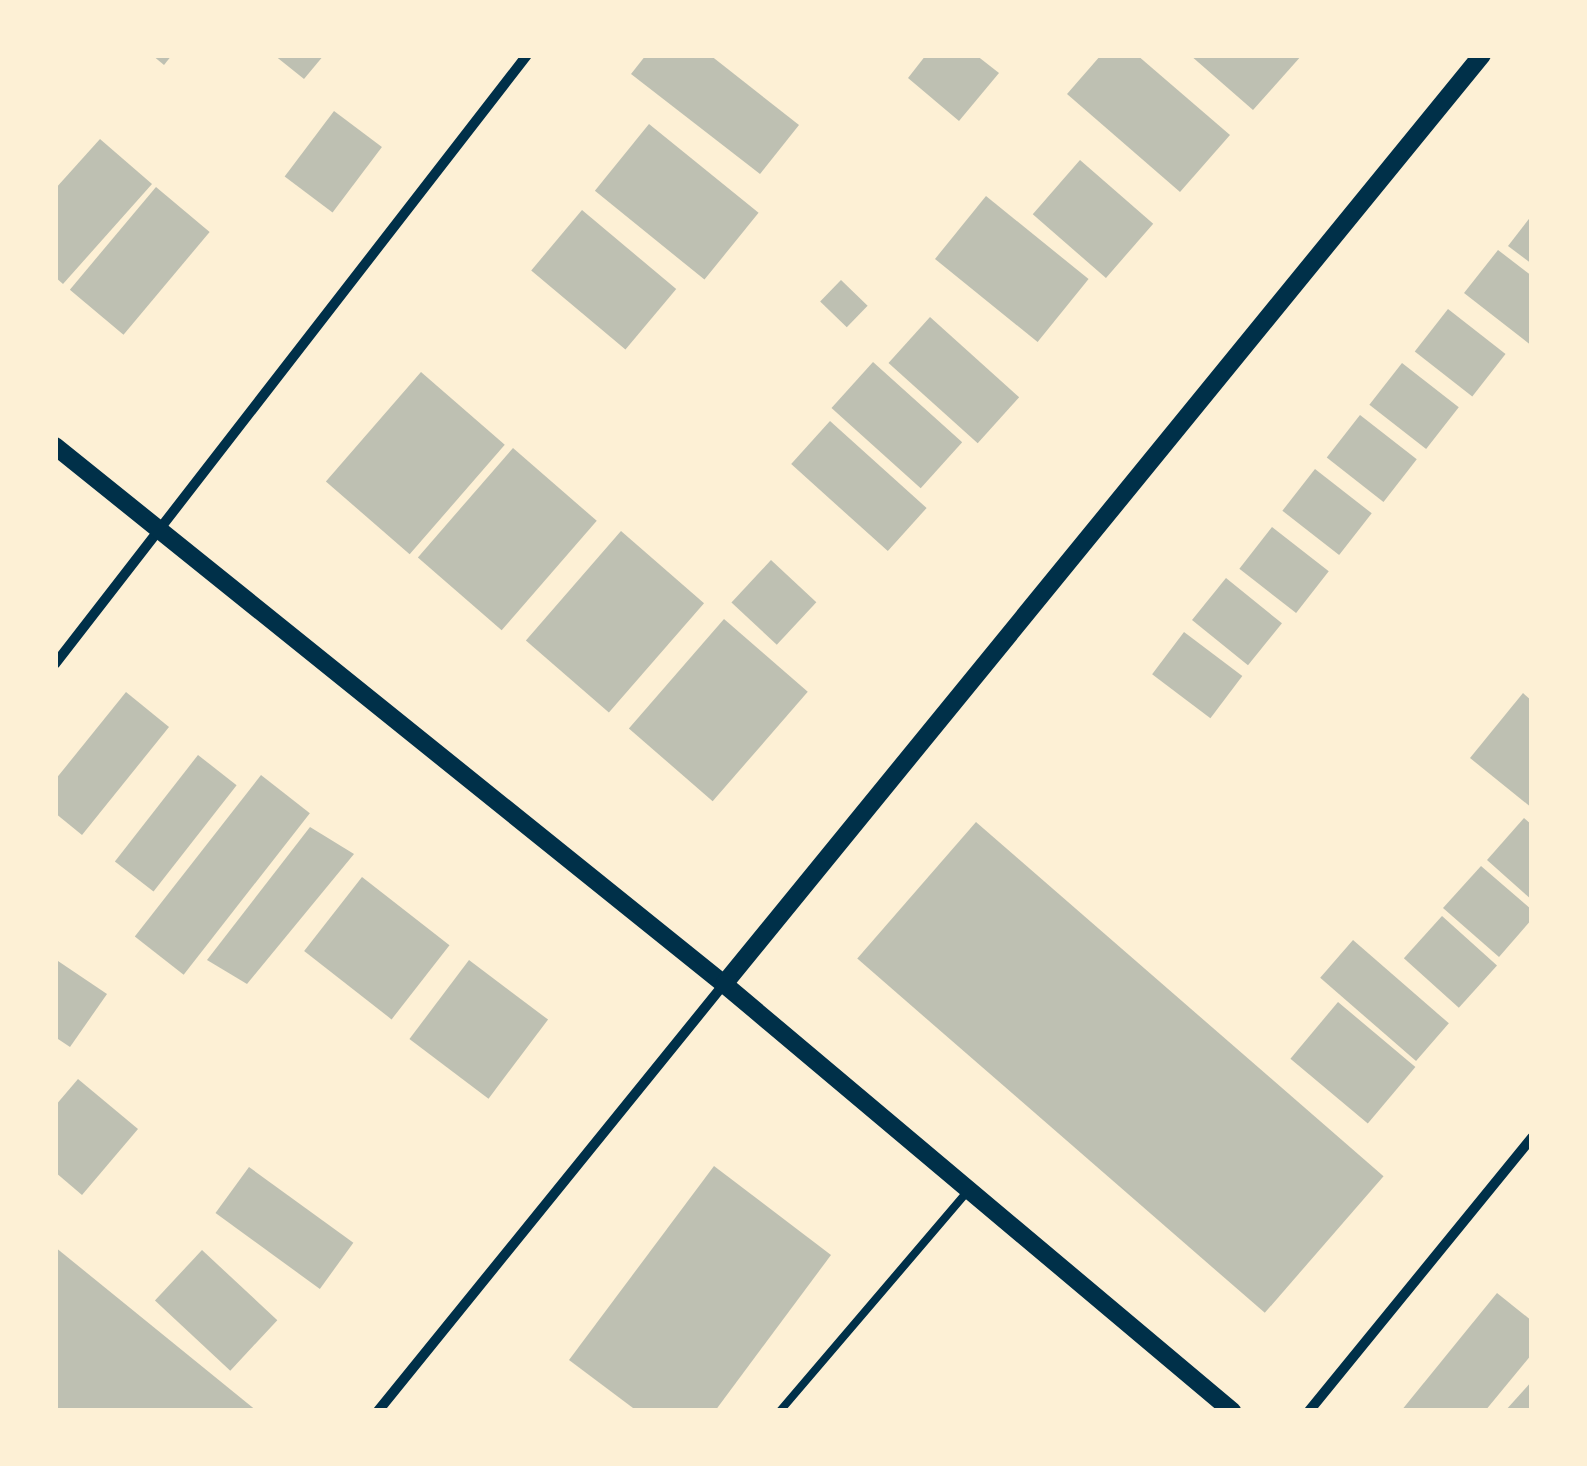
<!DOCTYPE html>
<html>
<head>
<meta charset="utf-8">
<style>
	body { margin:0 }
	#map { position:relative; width:1587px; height:1466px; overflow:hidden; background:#fdf0d5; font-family:Karla,sans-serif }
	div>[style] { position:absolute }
	.building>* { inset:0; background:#bec0b2; transform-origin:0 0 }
	.service>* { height:8px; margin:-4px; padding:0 4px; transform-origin:4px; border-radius:4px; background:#003049 }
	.minor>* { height:10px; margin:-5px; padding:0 5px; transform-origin:5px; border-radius:5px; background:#003049 }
	.tertiary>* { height:18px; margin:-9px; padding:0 9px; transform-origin:9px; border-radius:9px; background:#003049 }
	span { translate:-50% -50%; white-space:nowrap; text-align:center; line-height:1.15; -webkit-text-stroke:10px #fdf0d5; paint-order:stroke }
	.frame { position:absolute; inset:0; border:58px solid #fdf0d5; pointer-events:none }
</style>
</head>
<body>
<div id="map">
	<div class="building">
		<i style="clip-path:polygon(152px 55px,172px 55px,164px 65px)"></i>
		<i style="clip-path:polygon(274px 55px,324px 55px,304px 79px)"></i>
		<i style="clip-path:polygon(646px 55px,710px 55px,799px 125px,760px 174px,631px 74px)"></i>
		<i style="clip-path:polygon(926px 55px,976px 55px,999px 73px,959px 121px,908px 78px)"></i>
		<i style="clip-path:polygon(1101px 55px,1137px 55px,1230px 135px,1180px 192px,1067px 94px)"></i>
		<i style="clip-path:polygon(1190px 55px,1302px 55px,1253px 110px)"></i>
		<i style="left:334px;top:111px;width:60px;height:82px;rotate:37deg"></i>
		<i style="left:649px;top:124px;width:141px;height:86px;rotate:39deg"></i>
		<i style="clip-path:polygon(100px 139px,152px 184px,63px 284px,55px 277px,55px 189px)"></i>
		<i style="left:1080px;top:160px;width:97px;height:72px;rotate:41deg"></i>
		<i style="left:156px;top:187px;width:70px;height:134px;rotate:40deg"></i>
		<i style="left:986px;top:196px;width:132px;height:81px;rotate:39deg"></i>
		<i style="left:582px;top:210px;width:123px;height:79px;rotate:40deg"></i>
		<i style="clip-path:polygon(1532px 215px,1532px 264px,1508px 246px)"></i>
		<i style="clip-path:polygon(1498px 250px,1532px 276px,1532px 346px,1464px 293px)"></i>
		<i style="left:841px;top:280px;width:37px;height:30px;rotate:44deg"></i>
		<i style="left:1448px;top:309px;width:73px;height:54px;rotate:38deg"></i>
		<i style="left:930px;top:317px;width:120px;height:62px;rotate:42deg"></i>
		<i style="left:873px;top:362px;width:120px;height:62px;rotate:42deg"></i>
		<i style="left:1402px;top:363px;width:72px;height:53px;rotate:38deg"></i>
		<i style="left:421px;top:372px;width:111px;height:145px;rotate:41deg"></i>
		<i style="left:1360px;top:415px;width:72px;height:54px;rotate:38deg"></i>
		<i style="left:830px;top:421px;width:130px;height:58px;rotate:42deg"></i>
		<i style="left:513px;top:448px;width:111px;height:145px;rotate:41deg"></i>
		<i style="left:1315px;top:469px;width:72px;height:53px;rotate:38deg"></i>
		<i style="left:1272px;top:527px;width:72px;height:53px;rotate:38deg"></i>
		<i style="left:621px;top:531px;width:110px;height:145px;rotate:41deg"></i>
		<i style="left:771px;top:560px;width:62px;height:58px;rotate:43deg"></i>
		<i style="left:1226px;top:578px;width:72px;height:54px;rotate:39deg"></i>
		<i style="left:724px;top:619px;width:111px;height:145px;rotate:41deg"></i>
		<i style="left:1184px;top:632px;width:73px;height:53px;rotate:37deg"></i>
		<i style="clip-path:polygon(126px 692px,169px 727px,82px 835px,55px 813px,55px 780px)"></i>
		<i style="clip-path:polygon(1523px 693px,1532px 701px,1532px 808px,1470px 758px)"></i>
		<i style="left:198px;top:755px;width:49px;height:135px;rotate:38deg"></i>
		<i style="left:261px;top:775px;width:62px;height:205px;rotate:38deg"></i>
		<i style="clip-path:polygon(1524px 818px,1532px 825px,1532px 900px,1487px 860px)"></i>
		<i style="left:976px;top:822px;width:540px;height:181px;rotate:41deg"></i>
		<i style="clip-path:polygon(310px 827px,354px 854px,247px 984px,207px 960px)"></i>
		<i style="clip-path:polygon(1481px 866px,1532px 910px,1532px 919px,1499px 957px,1443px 908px)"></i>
		<i style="left:362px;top:877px;width:111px;height:94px;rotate:38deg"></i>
		<i style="left:1442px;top:916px;width:74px;height:57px;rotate:42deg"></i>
		<i style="left:1353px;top:940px;width:127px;height:50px;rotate:41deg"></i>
		<i style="clip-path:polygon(55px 959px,107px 994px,70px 1047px,55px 1037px)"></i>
		<i style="left:469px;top:960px;width:99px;height:99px;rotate:37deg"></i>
		<i style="left:1338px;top:1002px;width:101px;height:74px;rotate:40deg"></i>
		<i style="clip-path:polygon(78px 1079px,138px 1129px,82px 1195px,55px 1172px,55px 1106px)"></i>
		<i style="clip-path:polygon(714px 1166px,831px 1255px,715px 1411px,637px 1411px,569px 1360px)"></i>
		<i style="left:249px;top:1167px;width:129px;height:57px;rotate:36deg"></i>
		<i style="clip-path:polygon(55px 1247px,257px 1411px,55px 1411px)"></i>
		<i style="left:202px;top:1250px;width:103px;height:69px;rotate:43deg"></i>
		<i style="clip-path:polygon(1497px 1293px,1532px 1321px,1532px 1354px,1485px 1411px,1401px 1411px)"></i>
		<i style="clip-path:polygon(1532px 1381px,1532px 1411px,1505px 1411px)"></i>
	</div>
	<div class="service">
		<i style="left:780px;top:1411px;width:291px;rotate:-49.5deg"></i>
	</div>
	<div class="minor">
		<i style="left:55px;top:664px;width:770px;rotate:-52.22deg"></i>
		<i style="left:378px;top:1411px;width:550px;rotate:-50.98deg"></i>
		<i style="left:1309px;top:1411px;width:353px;rotate:-50.8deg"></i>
	</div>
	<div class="tertiary">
		<i style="left:55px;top:446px;width:858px;rotate:38.81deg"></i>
		<i style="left:724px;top:984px;width:664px;rotate:40.05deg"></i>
		<i style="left:724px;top:984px;width:1199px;rotate:-50.79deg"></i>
	</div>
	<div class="frame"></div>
</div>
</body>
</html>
